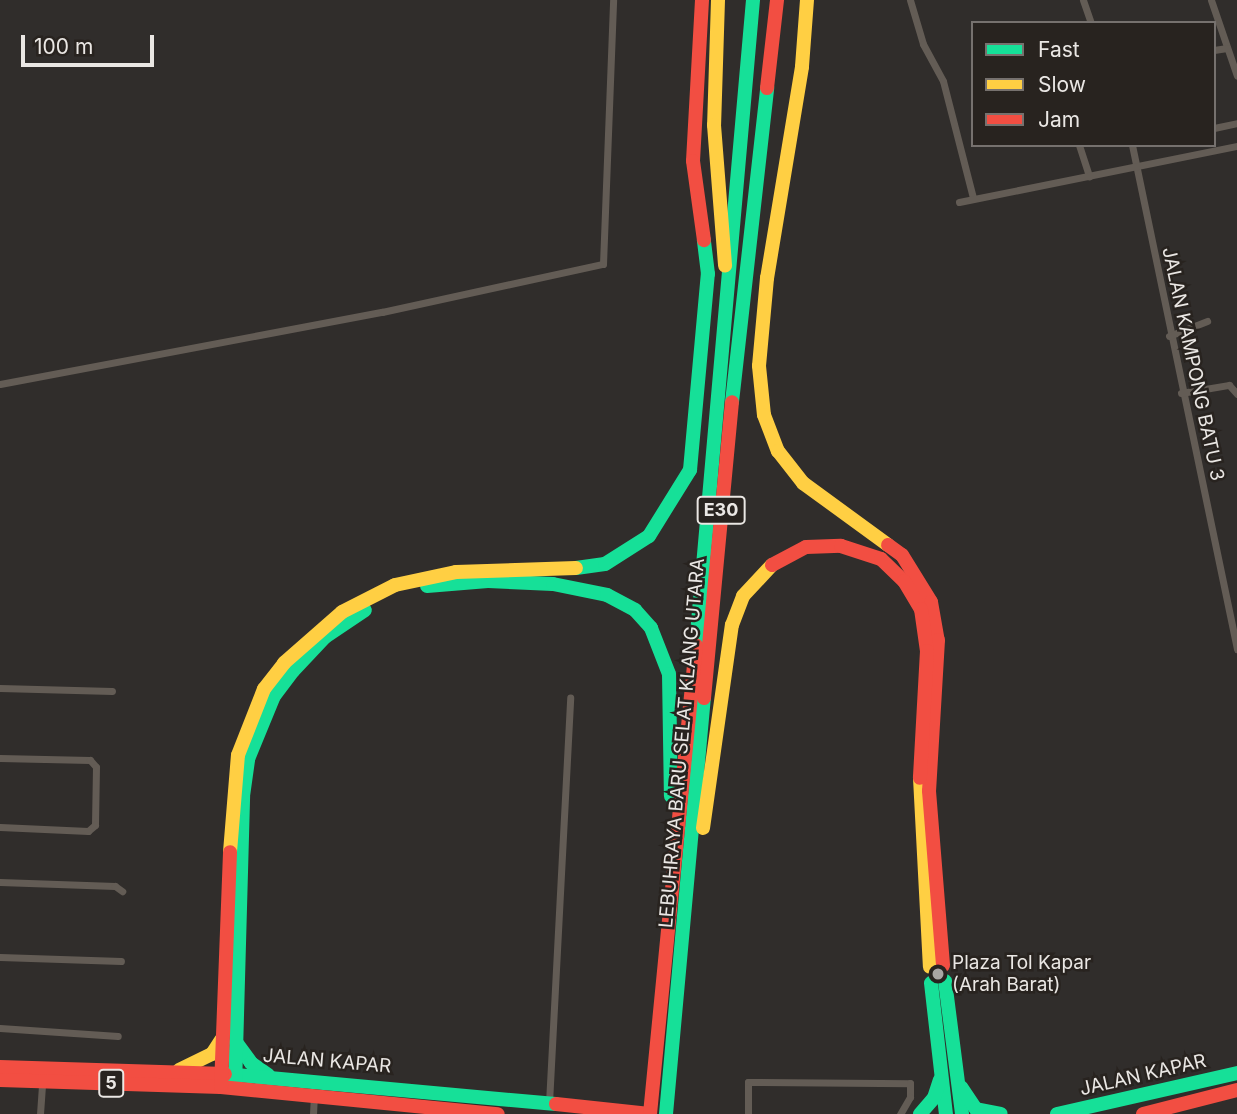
<!DOCTYPE html>
<html>
<head>
<meta charset="utf-8">
<style>
	body { margin:0 }
	#map { position:relative; width:1237px; height:1114px; overflow:hidden; background:#302d2b; font-family:Inter,sans-serif }
	div>[style] { position:absolute }
	.street>* { height:7px; margin:-3.5px; padding:0 3.5px; transform-origin:3.5px; border-radius:3.5px; background:#635c55 }
	.fast>* { height:14px; margin:-7px; padding:0 7px; transform-origin:7px; border-radius:7px; background:#16e098 }
	.slow>* { height:14px; margin:-7px; padding:0 7px; transform-origin:7px; border-radius:7px; background:#ffcf43 }
	.jam>* { height:14px; margin:-7px; padding:0 7px; transform-origin:7px; border-radius:7px; background:#f24e42 }
	.dots>* { width:19px; height:19px; translate:-50% -50%; box-sizing:border-box; border:4px solid #28231f; border-radius:50% }
	span { translate:-50% -50%; white-space:nowrap; text-align:center; line-height:1.15; -webkit-text-stroke:5px #28231f; paint-order:stroke }
	.shield-label span { padding:2px 5px; background:#28231f; border:2px solid; border-radius:5px; -webkit-text-stroke-width:0 }
	.shield-label { font-size:18px; color:#eae7e4; font-weight:700 }
	.street-label { font-size:19px; color:#eae7e4 }
	.poi-label { font-size:19px; color:#eae7e4 }
	.left { translate:0 -50%; text-align:left }
	.legend { position:absolute; left:971px; top:21px; width:245px; height:126px; box-sizing:border-box; background:#28231f; border:2px solid #76716e; margin:0; padding:9px 12px; list-style:none; font-size:21px; color:#eae7e4 }
	.legend li { display:flex; align-items:center; gap:14px; height:35px }
	.legend b { width:35px; border:2px solid #76716e }
	.scale { position:absolute; left:21px; top:35px; width:133px; height:32px; box-sizing:border-box; border:4px solid #eae7e4; border-top:0; padding-left:9px; font-size:21px; line-height:24px; white-space:nowrap; color:#eae7e4; -webkit-text-stroke:5px #28231f; paint-order:stroke }
</style>
</head>
<body>
<div id="map">
	<div class="street">
		<i style="left:910px;top:0;width:46px;rotate:73.5deg"></i>
		<i style="left:923px;top:44px;width:42px;rotate:61.6deg"></i>
		<i style="left:943px;top:81px;width:121px;rotate:75.6deg"></i>
		<i style="left:1083px;top:0;width:24px;rotate:71deg"></i>
		<i style="left:1211px;top:0;width:80px;rotate:71.1deg"></i>
		<i style="left:1214px;top:50px;width:13px;rotate:-9deg"></i>
		<i style="left:1214px;top:128px;width:24px;rotate:-12deg"></i>
		<i style="left:1079px;top:145px;width:33px;rotate:72deg"></i>
		<i style="left:1132px;top:145px;width:515px;rotate:78.23deg"></i>
		<i style="left:959px;top:202px;width:284px;rotate:-11.4deg"></i>
		<i style="left:1169px;top:336px;width:41px;rotate:-21.5deg"></i>
		<i style="left:0;top:384px;width:389px;rotate:-10.7deg"></i>
		<i style="left:382px;top:312px;width:226px;rotate:-12.3deg"></i>
		<i style="left:603px;top:264px;width:264px;rotate:-87.8deg"></i>
		<i style="left:1181px;top:393px;width:49px;rotate:-9.5deg"></i>
		<i style="left:1229px;top:385px;width:12px;rotate:48deg"></i>
		<i style="left:0;top:688px;width:112px;rotate:1.5deg"></i>
		<i style="left:0;top:758px;width:90px;rotate:1.3deg"></i>
		<i style="left:90px;top:760px;width:9px;rotate:49deg"></i>
		<i style="left:96px;top:767px;width:58px;rotate:91deg"></i>
		<i style="left:95px;top:825px;width:9px;rotate:139deg"></i>
		<i style="left:88px;top:831px;width:88px;rotate:-177.4deg"></i>
		<i style="left:0;top:882px;width:115px;rotate:2deg"></i>
		<i style="left:115px;top:886px;width:9px;rotate:36deg"></i>
		<i style="left:0;top:957px;width:121px;rotate:1.9deg"></i>
		<i style="left:0;top:1028px;width:118px;rotate:3.9deg"></i>
		<i style="left:549px;top:1103px;width:406px;rotate:-87deg"></i>
		<i style="left:40px;top:1114px;width:32px;rotate:-86deg"></i>
		<i style="left:313px;top:1114px;width:19px;rotate:-87deg"></i>
		<i style="left:748px;top:1114px;width:32px;rotate:-90deg"></i>
		<i style="left:748px;top:1082px;width:162px;rotate:0.4deg"></i>
		<i style="left:910px;top:1083px;width:14px;rotate:90deg"></i>
		<i style="left:910px;top:1097px;width:20px;rotate:120deg"></i>
	</div>
	<div class="fast">
		<i style="left:732px;top:402px;width:316px;rotate:-83.6deg"></i>
		<i style="left:576px;top:568px;width:29px;rotate:-8deg"></i>
		<i style="left:605px;top:564px;width:52px;rotate:-32.5deg"></i>
		<i style="left:649px;top:536px;width:78px;rotate:-58.2deg"></i>
		<i style="left:690px;top:470px;width:197px;rotate:-84.8deg"></i>
		<i style="left:708px;top:274px;width:34px;rotate:-97deg"></i>
		<i style="left:427px;top:586px;width:61px;rotate:-4.7deg"></i>
		<i style="left:488px;top:581px;width:65px;rotate:2.6deg"></i>
		<i style="left:553px;top:584px;width:55px;rotate:11.5deg"></i>
		<i style="left:607px;top:595px;width:32px;rotate:28deg"></i>
		<i style="left:635px;top:610px;width:24px;rotate:48deg"></i>
		<i style="left:651px;top:628px;width:49px;rotate:68.6deg"></i>
		<i style="left:669px;top:674px;width:122px;rotate:89.1deg"></i>
		<i style="left:696px;top:645px;width:648px;rotate:-84.95deg"></i>
		<i style="left:945px;top:981px;width:134px;rotate:82.7deg"></i>
		<i style="left:931px;top:983px;width:132px;rotate:83.5deg"></i>
		<i style="left:236px;top:1042px;width:26px;rotate:54deg"></i>
		<i style="left:251px;top:1063px;width:21px;rotate:35deg"></i>
		<i style="left:225px;top:1074px;width:332px;rotate:5.2deg"></i>
		<i style="left:235px;top:1087px;width:291px;rotate:-88.4deg"></i>
		<i style="left:243px;top:796px;width:37px;rotate:-82deg"></i>
		<i style="left:248px;top:759px;width:68px;rotate:-67.6deg"></i>
		<i style="left:274px;top:696px;width:31px;rotate:-53deg"></i>
		<i style="left:293px;top:671px;width:47px;rotate:-46.7deg"></i>
		<i style="left:325px;top:637px;width:48px;rotate:-34deg"></i>
		<i style="left:961px;top:1087px;width:27px;rotate:56deg"></i>
		<i style="left:976px;top:1109px;width:25px;rotate:11deg"></i>
		<i style="left:666px;top:1114px;width:418px;rotate:-84.8deg"></i>
		<i style="left:920px;top:1114px;width:21px;rotate:-49deg"></i>
		<i style="left:934px;top:1098px;width:19px;rotate:-72deg"></i>
		<i style="left:1057px;top:1114px;width:185px;rotate:-12.8deg"></i>
	</div>
	<div class="slow">
		<i style="left:718px;top:0;width:125px;rotate:91.8deg"></i>
		<i style="left:714px;top:125px;width:141px;rotate:85.5deg"></i>
		<i style="left:807px;top:0;width:67px;rotate:94.3deg"></i>
		<i style="left:802px;top:67px;width:214px;rotate:99.4deg"></i>
		<i style="left:767px;top:278px;width:88px;rotate:95.2deg"></i>
		<i style="left:759px;top:366px;width:49px;rotate:84.2deg"></i>
		<i style="left:764px;top:415px;width:39px;rotate:69deg"></i>
		<i style="left:778px;top:451px;width:41px;rotate:52deg"></i>
		<i style="left:803px;top:483px;width:105px;rotate:36.1deg"></i>
		<i style="left:920px;top:778px;width:189px;rotate:87deg"></i>
		<i style="left:703px;top:828px;width:205px;rotate:-81.9deg"></i>
		<i style="left:732px;top:625px;width:31px;rotate:-69deg"></i>
		<i style="left:743px;top:596px;width:42px;rotate:-46.9deg"></i>
		<i style="left:230px;top:852px;width:97px;rotate:-85.3deg"></i>
		<i style="left:238px;top:755px;width:71px;rotate:-68.5deg"></i>
		<i style="left:264px;top:689px;width:33px;rotate:-52deg"></i>
		<i style="left:284px;top:663px;width:77px;rotate:-41.3deg"></i>
		<i style="left:342px;top:612px;width:59px;rotate:-27deg"></i>
		<i style="left:395px;top:585px;width:62px;rotate:-12deg"></i>
		<i style="left:456px;top:572px;width:120px;rotate:-1.9deg"></i>
		<i style="left:179px;top:1070px;width:37px;rotate:-26deg"></i>
		<i style="left:212px;top:1054px;width:17px;rotate:-57deg"></i>
	</div>
	<div class="jam">
		<i style="left:702px;top:0;width:161px;rotate:93.2deg"></i>
		<i style="left:693px;top:161px;width:80px;rotate:82.1deg"></i>
		<i style="left:767px;top:88px;width:89px;rotate:-83.5deg"></i>
		<i style="left:888px;top:545px;width:17px;rotate:36deg"></i>
		<i style="left:902px;top:555px;width:55px;rotate:58.3deg"></i>
		<i style="left:931px;top:602px;width:39px;rotate:80deg"></i>
		<i style="left:938px;top:640px;width:151px;rotate:93.4deg"></i>
		<i style="left:929px;top:791px;width:175px;rotate:85.4deg"></i>
		<i style="left:772px;top:565px;width:38px;rotate:-28deg"></i>
		<i style="left:806px;top:547px;width:35px;rotate:-2deg"></i>
		<i style="left:841px;top:546px;width:42px;rotate:18deg"></i>
		<i style="left:881px;top:559px;width:32px;rotate:44deg"></i>
		<i style="left:904px;top:581px;width:33px;rotate:59deg"></i>
		<i style="left:921px;top:609px;width:42px;rotate:81.9deg"></i>
		<i style="left:927px;top:651px;width:127px;rotate:93.2deg"></i>
		<i style="left:704px;top:698px;width:297px;rotate:-84.6deg"></i>
		<i style="left:0;top:1067px;width:225px;rotate:1.8deg"></i>
		<i style="left:0;top:1080px;width:221px;rotate:1.8deg"></i>
		<i style="left:221px;top:1087px;width:278px;rotate:5.6deg"></i>
		<i style="left:221px;top:1087px;width:235px;rotate:-87.8deg"></i>
		<i style="left:556px;top:1104px;width:94px;rotate:6.1deg"></i>
		<i style="left:650px;top:1114px;width:471px;rotate:-84.4deg"></i>
		<i style="left:1143px;top:1114px;width:97px;rotate:-14.3deg"></i>
	</div>
	<div class="dots">
		<i style="left:938px;top:974px;background:#a9a6a3"></i>
	</div>
	<div class="shield-label">
		<span style="left:721px;top:510px">E30</span>
		<span style="left:111px;top:1083px">5</span>
	</div>
	<div class="street-label">
		<span style="left:1193px;top:364px;rotate:78deg">JALAN KAMPONG BATU 3</span>
		<span style="left:682px;top:743px;rotate:-85deg">LEBUHRAYA BARU SELAT KLANG UTARA</span>
		<span style="left:327px;top:1061px;rotate:5deg">JALAN KAPAR</span>
		<span style="left:1143px;top:1075px;rotate:-13deg">JALAN KAPAR</span>
	</div>
	<div class="poi-label">
		<span class="left" style="left:952px;top:974px">Plaza Tol Kapar<br>(Arah Barat)</span>
	</div>
	<ul class="legend">
	<li><b style="height:9px;background:#16e098"></b>Fast</li>
	<li><b style="height:9px;background:#ffcf43"></b>Slow</li>
	<li><b style="height:9px;background:#f24e42"></b>Jam</li>
	</ul>
	<div class="scale">100 m</div>
</div>
</body>
</html>
